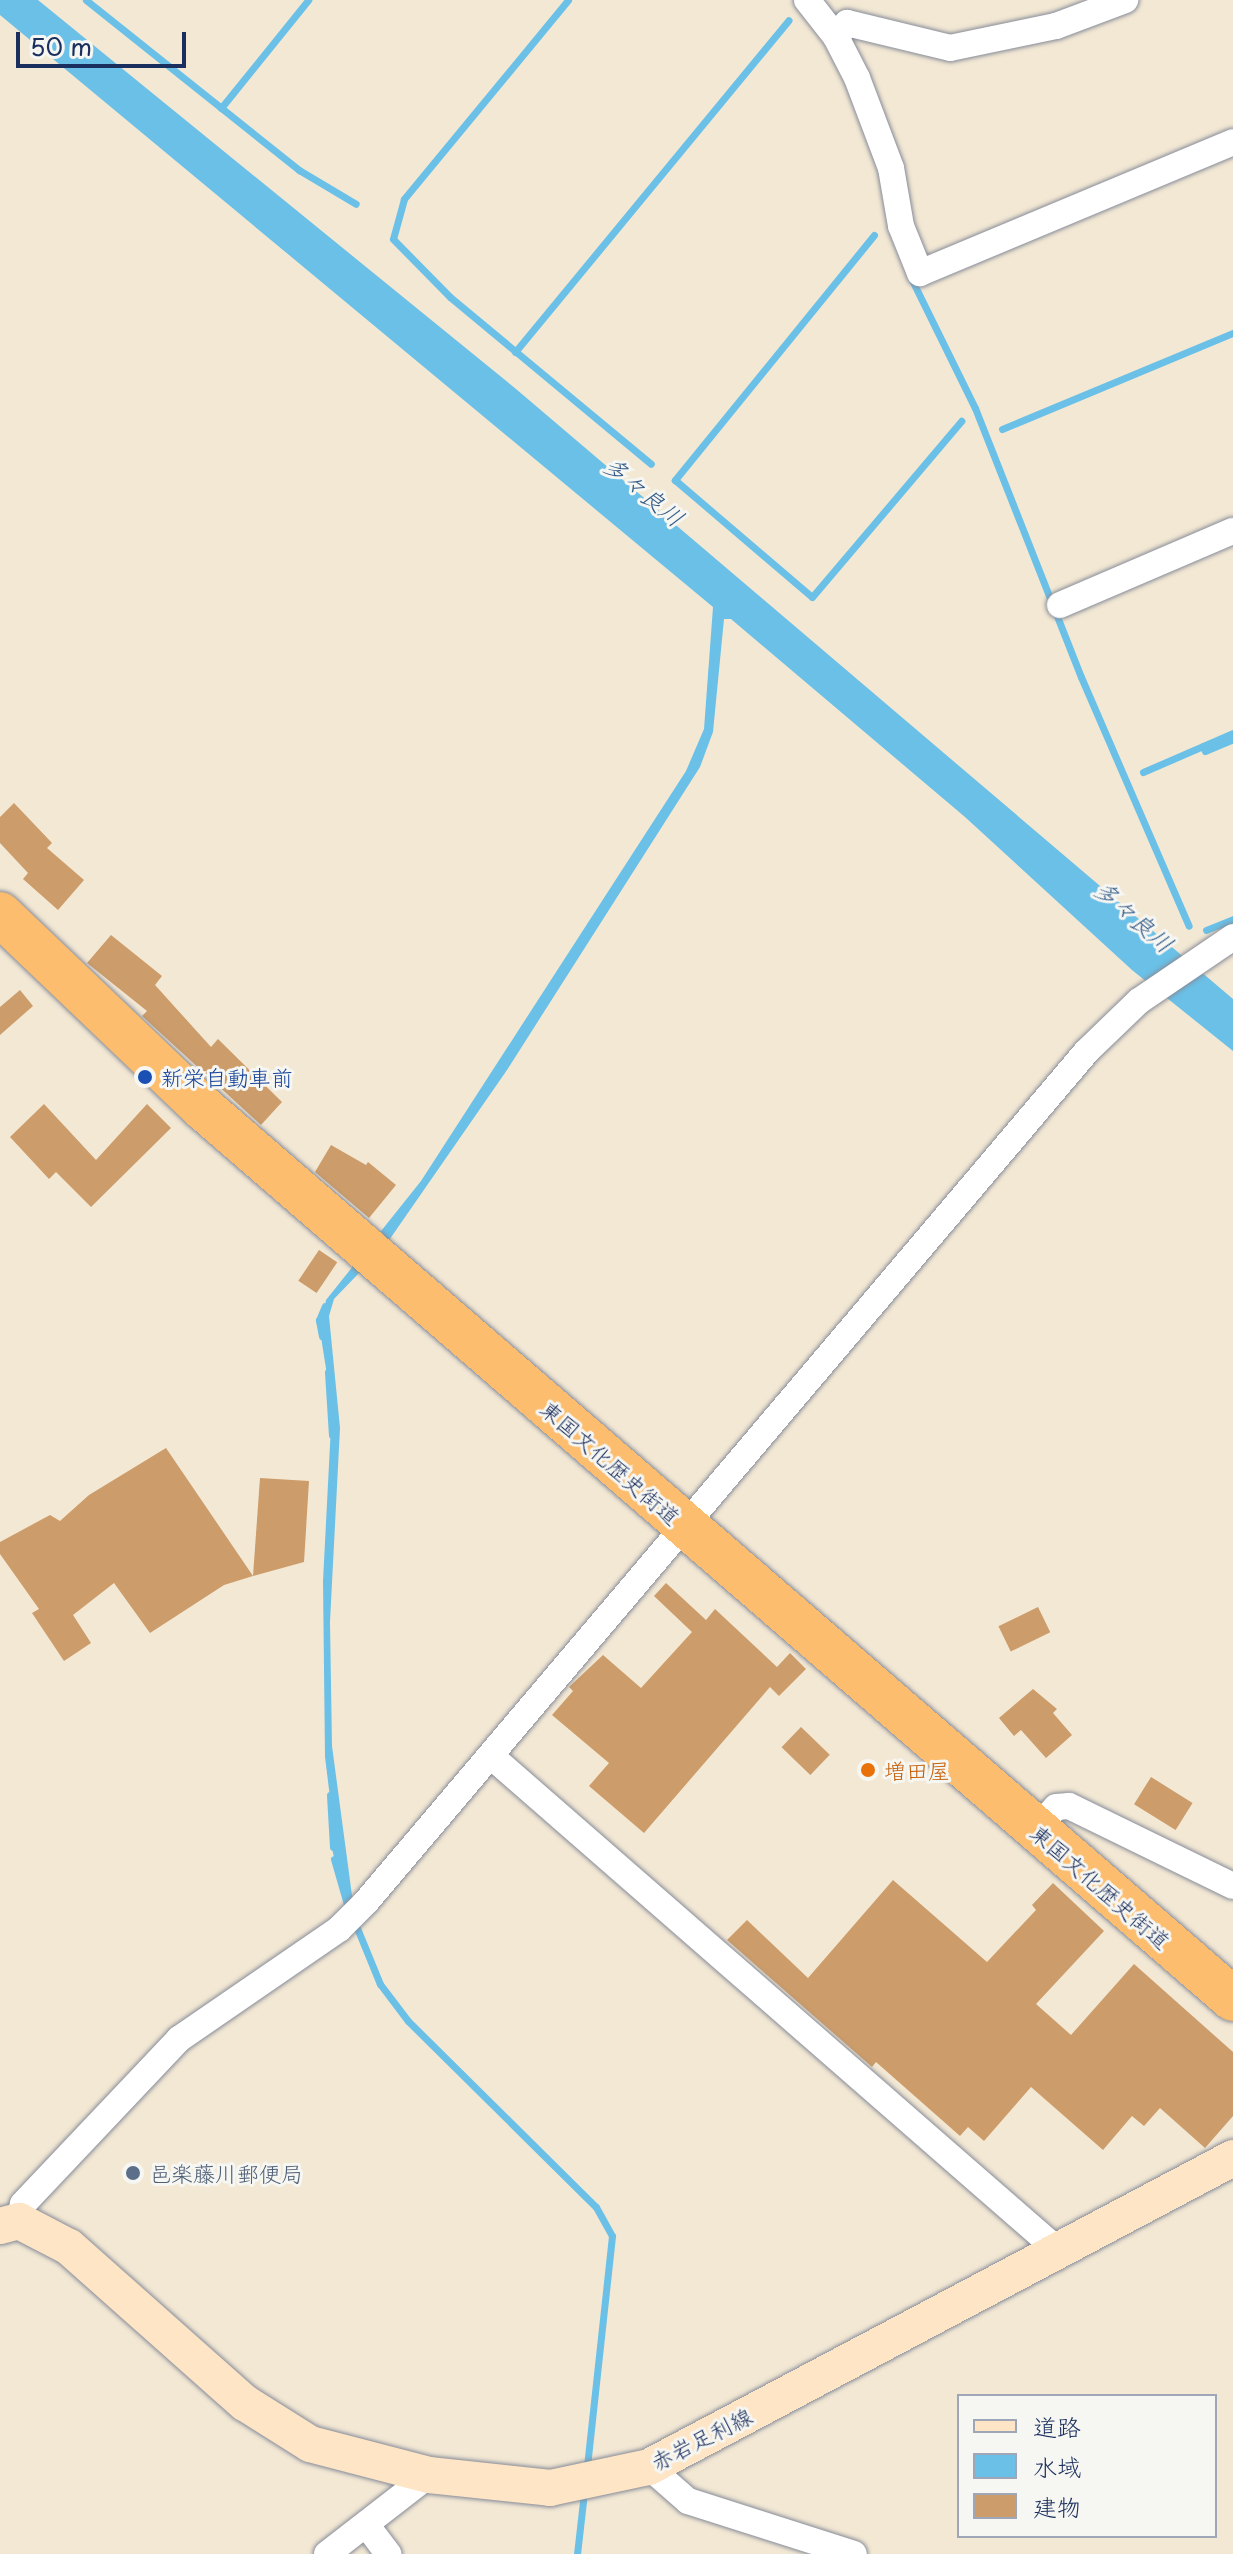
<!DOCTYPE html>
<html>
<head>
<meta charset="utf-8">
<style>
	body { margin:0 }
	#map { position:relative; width:1233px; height:2554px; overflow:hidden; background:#f3e8d4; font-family:"Playpen Sans","Klee One",sans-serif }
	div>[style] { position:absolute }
	.water>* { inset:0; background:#6ac0e7 }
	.stream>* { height:7px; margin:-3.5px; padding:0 3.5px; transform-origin:3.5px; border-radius:3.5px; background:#6ac0e7 }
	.building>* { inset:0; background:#cc9c6a; transform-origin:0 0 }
	.roads { filter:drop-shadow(0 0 2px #878c99) drop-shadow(0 0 2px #878c99) }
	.street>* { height:26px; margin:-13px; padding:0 13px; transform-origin:13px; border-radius:13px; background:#fff }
	.secondary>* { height:36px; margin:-18px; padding:0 18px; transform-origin:18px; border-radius:18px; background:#fee5c5 }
	.highway>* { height:44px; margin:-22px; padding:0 22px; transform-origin:22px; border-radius:22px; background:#fcbd6e }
	.dots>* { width:22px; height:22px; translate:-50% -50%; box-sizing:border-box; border:4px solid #f6f6f2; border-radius:50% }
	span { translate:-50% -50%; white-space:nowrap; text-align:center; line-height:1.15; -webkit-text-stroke:6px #f6f6f2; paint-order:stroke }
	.transit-label { font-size:22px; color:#164399 }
	.left { translate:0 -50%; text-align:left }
	.street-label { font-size:22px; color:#1b2f5e }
	.food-label { font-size:22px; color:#c56008 }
	.service-label { font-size:22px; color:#4e5e75 }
	.water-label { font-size:24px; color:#335a87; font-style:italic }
	.legend { position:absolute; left:957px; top:2394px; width:260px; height:144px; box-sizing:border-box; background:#f6f6f2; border:2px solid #9ea6b7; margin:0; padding:10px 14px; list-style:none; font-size:24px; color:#1b2f5e }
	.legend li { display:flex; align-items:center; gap:16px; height:40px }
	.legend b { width:40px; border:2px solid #9ea6b7 }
	.scale { position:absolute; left:16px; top:32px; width:170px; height:36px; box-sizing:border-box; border:4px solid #1b2f5e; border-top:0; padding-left:10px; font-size:24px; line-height:28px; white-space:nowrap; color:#1b2f5e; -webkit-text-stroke:6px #f6f6f2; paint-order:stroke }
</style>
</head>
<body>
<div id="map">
	<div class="water">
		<i style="clip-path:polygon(0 0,38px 0,516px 389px,1233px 999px,1233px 1051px,1132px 970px,965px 817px,731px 619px,724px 619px,713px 732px,700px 767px,507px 1070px,385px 1246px,334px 1299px,329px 1316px,340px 1428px,330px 1622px,332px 1746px,353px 1903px,346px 1909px,330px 1840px,335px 1838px,325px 1757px,323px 1581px,332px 1406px,320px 1331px,326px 1300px,421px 1181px,686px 771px,704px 729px,713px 607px,0 15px)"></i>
	</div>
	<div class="stream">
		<i style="left:86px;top:0;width:273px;rotate:38.6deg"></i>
		<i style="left:299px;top:170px;width:66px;rotate:30.8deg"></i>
		<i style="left:568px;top:0;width:258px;rotate:129.5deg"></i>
		<i style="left:404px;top:199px;width:41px;rotate:105.4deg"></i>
		<i style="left:393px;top:239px;width:81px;rotate:45.5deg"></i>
		<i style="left:450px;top:297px;width:261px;rotate:39.7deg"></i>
		<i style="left:221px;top:108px;width:139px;rotate:-51.1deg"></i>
		<i style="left:874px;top:235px;width:316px;rotate:129.1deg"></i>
		<i style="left:675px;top:480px;width:180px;rotate:40.5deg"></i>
		<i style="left:812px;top:597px;width:231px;rotate:-49.7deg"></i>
		<i style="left:911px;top:278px;width:145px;rotate:63.8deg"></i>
		<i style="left:975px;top:408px;width:289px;rotate:68.5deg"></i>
		<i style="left:1081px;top:677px;width:271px;rotate:66.6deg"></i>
		<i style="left:515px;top:352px;width:430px;rotate:-50.5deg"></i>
		<i style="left:1002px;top:429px;width:250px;rotate:-22.6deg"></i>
		<i style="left:1203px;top:746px;width:5px;rotate:68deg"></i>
		<i style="left:1205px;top:751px;width:30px;rotate:-23deg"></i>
		<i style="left:1143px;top:772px;width:98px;rotate:-23.4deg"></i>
		<i style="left:1206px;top:930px;width:29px;rotate:-22deg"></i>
		<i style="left:322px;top:1336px;width:16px;rotate:-101deg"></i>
		<i style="left:319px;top:1320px;width:15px;rotate:-67deg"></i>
		<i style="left:328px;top:1372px;width:63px;rotate:86.4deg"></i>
		<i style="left:330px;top:1795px;width:52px;rotate:86.7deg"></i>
		<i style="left:334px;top:1859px;width:47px;rotate:73.9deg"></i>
		<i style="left:355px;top:1923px;width:66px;rotate:67.7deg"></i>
		<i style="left:380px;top:1984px;width:46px;rotate:52.9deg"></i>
		<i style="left:408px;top:2021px;width:264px;rotate:44.7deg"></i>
		<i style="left:596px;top:2207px;width:33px;rotate:61deg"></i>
		<i style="left:612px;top:2236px;width:233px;rotate:96.2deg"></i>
		<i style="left:577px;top:2554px;width:61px;rotate:-83.5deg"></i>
	</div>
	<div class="building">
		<i style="clip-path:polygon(14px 803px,52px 843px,47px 848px,84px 880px,58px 910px,23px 879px,28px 873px,0 843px,0 817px)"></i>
		<i style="clip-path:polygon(111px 935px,162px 976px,155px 985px,211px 1047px,218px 1039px,282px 1102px,261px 1125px,142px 1016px,147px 1011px,87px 963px)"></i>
		<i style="clip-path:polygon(20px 990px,33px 1006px,0 1035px,0 1007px)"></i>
		<i style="clip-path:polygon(44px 1104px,96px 1160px,147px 1104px,171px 1128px,91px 1207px,56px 1172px,49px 1179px,10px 1137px)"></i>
		<i style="clip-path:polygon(331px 1145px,366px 1165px,368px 1162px,396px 1185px,369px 1218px,315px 1172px)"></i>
		<i style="left:319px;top:1250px;width:22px;height:37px;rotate:34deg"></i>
		<i style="clip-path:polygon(166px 1448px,253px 1576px,224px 1585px,150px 1633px,114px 1583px,73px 1615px,91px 1643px,64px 1661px,32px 1613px,39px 1609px,0 1554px,0 1542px,50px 1515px,60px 1521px,89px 1495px)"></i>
		<i style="clip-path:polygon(260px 1478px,309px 1481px,304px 1562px,253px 1576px)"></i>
		<i style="clip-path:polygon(666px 1583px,706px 1620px,715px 1609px,777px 1667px,790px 1653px,806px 1669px,779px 1696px,770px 1687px,644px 1833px,589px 1786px,609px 1763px,552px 1715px,573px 1691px,569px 1687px,603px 1655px,641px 1688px,692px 1632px,654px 1596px)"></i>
		<i style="left:1038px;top:1607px;width:28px;height:44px;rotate:64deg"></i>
		<i style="clip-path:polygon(1033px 1689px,1057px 1709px,1053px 1713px,1072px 1735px,1046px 1758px,1021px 1730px,1014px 1736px,999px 1718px)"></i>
		<i style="left:801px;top:1727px;width:40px;height:28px;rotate:44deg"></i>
		<i style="left:1151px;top:1777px;width:49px;height:32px;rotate:32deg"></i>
		<i style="clip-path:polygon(893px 1880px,987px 1962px,1036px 1910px,1032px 1905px,1053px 1883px,1104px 1931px,1036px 2004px,1071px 2035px,1134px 1964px,1233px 2052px,1233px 2116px,1205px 2148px,1160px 2108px,1144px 2126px,1132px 2116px,1103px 2150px,1031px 2087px,984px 2141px,968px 2127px,960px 2136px,876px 2062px,872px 2067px,727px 1940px,747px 1920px,808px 1978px)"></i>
	</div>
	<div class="roads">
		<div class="street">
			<i style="left:807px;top:0;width:47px;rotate:51.9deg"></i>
			<i style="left:836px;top:37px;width:46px;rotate:62.9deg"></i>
			<i style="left:857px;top:78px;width:96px;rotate:69.3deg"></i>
			<i style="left:891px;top:168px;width:59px;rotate:80.2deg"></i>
			<i style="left:901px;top:226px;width:51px;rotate:68deg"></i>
			<i style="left:920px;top:273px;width:339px;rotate:-22.7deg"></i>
			<i style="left:836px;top:37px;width:18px;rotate:-52deg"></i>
			<i style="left:847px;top:23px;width:106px;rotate:13.6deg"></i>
			<i style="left:950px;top:48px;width:108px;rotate:-11.7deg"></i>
			<i style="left:1056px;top:26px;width:74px;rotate:-20.6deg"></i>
			<i style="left:1060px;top:605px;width:188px;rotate:-23.2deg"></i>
			<i style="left:491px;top:1756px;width:756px;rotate:41.09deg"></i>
			<i style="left:1035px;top:1829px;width:30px;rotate:-46deg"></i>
			<i style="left:1056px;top:1807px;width:13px;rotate:-4deg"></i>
			<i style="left:1069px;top:1806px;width:182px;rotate:26deg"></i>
			<i style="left:19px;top:2221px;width:17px;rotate:-77deg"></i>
			<i style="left:23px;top:2204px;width:227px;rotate:-46.6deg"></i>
			<i style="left:179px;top:2039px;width:194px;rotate:-34.5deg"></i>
			<i style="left:339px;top:1929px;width:38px;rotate:-45deg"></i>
			<i style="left:366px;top:1902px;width:1114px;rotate:-49.73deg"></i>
			<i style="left:1086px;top:1052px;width:74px;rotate:-43.9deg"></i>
			<i style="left:1139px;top:1001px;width:114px;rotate:-34.2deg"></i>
			<i style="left:649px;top:2467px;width:52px;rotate:41.1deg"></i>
			<i style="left:688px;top:2501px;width:174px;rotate:17.7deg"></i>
			<i style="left:368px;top:2527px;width:34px;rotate:53deg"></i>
			<i style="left:327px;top:2554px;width:129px;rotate:-37.8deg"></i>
		</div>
		<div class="secondary">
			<i style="left:0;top:2226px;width:20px;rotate:-15deg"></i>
			<i style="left:19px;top:2221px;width:56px;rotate:27.5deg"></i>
			<i style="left:69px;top:2247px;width:235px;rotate:41.6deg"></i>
			<i style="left:245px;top:2403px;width:77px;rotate:32.2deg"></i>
			<i style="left:310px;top:2444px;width:123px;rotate:14.6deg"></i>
			<i style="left:429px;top:2475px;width:122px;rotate:6.1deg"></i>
			<i style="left:550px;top:2488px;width:101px;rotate:-12deg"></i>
			<i style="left:649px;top:2467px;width:661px;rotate:-27.88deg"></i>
		</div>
		<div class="highway">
			<i style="left:0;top:914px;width:281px;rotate:43.7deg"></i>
			<i style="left:203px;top:1108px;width:1362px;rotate:40.86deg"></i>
		</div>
	</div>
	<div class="dots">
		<i style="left:145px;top:1077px;background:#1a4fb4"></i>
		<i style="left:868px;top:1770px;background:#e8710a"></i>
		<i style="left:133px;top:2173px;background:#5c6f8a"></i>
	</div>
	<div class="transit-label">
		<span class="left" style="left:161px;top:1077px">新栄自動車前</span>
	</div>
	<div class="street-label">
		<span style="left:611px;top:1462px;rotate:41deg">東国文化歴史街道</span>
		<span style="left:1101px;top:1886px;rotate:41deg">東国文化歴史街道</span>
		<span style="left:701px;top:2438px;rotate:-27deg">赤岩足利線</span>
	</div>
	<div class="food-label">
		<span class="left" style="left:884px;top:1770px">増田屋</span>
	</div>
	<div class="service-label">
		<span class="left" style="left:149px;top:2173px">邑楽藤川郵便局</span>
	</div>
	<div class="water-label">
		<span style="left:644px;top:491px;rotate:39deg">多々良川</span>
		<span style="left:1134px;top:916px;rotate:41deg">多々良川</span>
	</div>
	<ul class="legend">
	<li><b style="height:10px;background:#fee5c5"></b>道路</li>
	<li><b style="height:22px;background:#6ac0e7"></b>水域</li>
	<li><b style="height:22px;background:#cc9c6a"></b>建物</li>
	</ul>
	<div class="scale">50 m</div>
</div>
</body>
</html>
